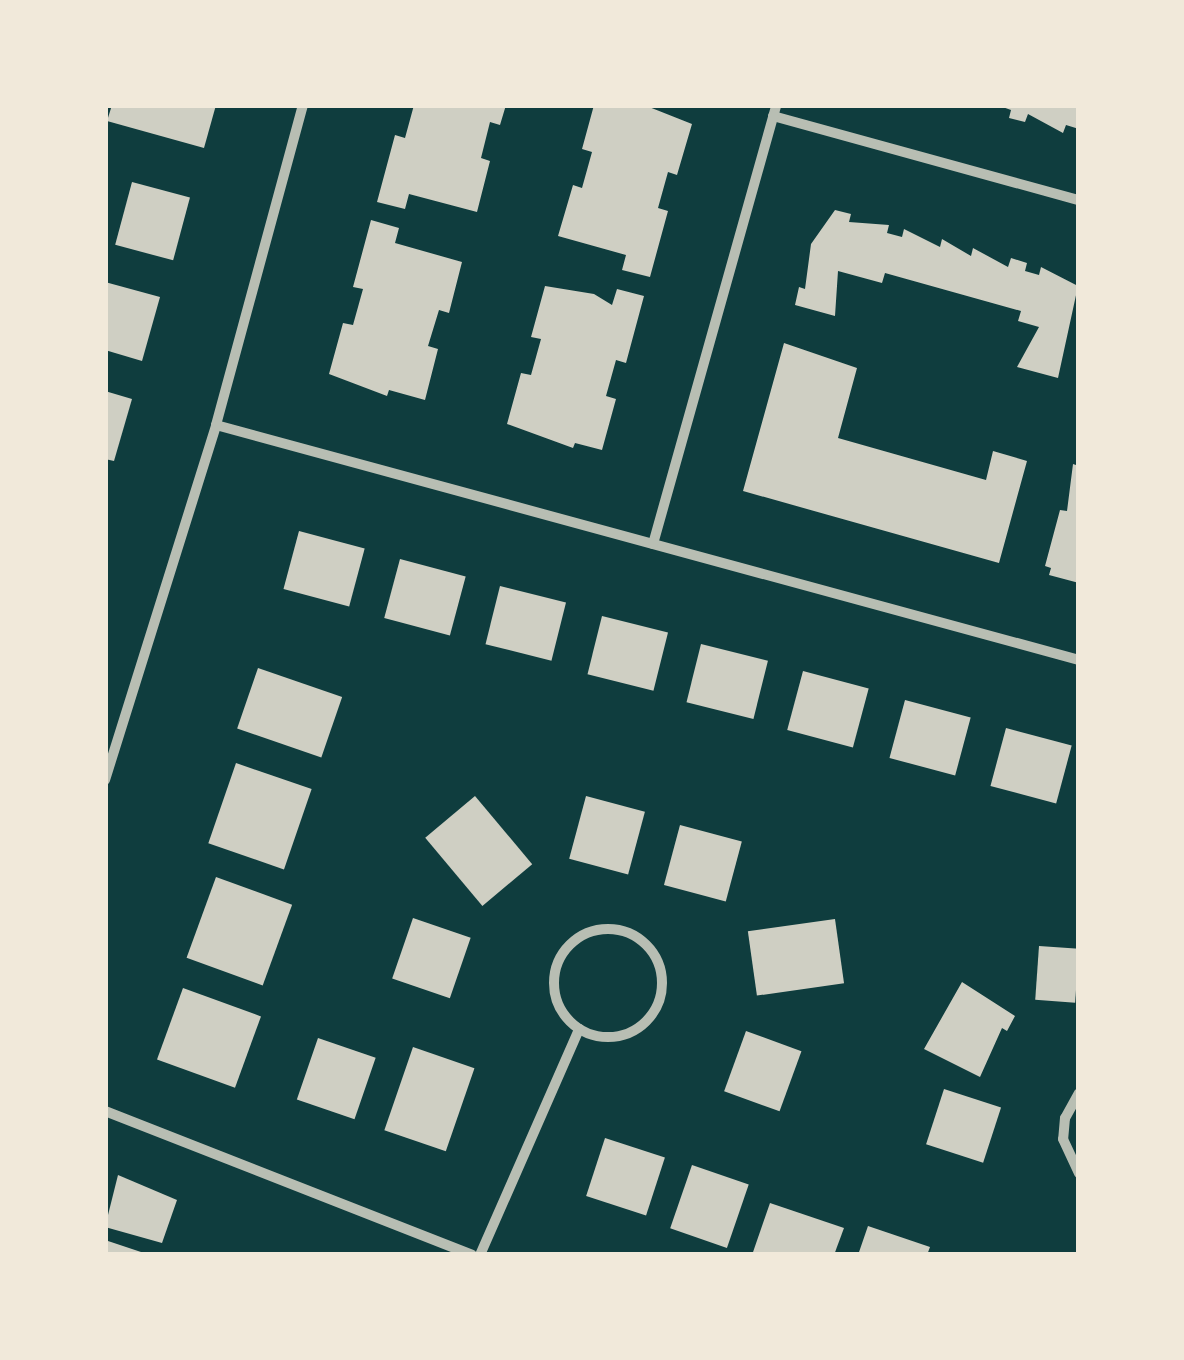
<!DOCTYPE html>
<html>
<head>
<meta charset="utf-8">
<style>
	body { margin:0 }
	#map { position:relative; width:1184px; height:1360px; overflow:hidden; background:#0f3d3e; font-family:"Alegreya Sans",sans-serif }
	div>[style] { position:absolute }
	.building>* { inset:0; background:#cfcfc3; transform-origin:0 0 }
	.minor>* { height:10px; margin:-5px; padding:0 5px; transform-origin:5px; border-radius:5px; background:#b8beb3 }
	.minor>.ring { margin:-5px; padding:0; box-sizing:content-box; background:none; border:10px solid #b8beb3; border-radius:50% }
	span { translate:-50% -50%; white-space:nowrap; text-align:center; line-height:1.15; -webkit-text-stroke:10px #f1e9da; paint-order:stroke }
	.frame { position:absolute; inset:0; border:108px solid #f1e9da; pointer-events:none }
</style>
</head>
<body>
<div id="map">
	<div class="building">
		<i style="clip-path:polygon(112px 105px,216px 105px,204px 148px,107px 121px)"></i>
		<i style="clip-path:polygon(414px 105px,506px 105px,500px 125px,490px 122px,481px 158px,490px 161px,477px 212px,409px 194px,405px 209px,377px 202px,395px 135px,405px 138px)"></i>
		<i style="clip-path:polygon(594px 105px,644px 105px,692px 124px,677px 175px,668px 172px,658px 208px,668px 211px,650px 277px,622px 270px,626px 255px,558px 236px,573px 185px,582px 188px,592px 152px,582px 149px)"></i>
		<i style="clip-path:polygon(997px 105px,1079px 105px,1079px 129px,1066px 125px,1063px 133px,1028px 114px,1025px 122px,1009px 118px,1011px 110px)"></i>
		<i style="left:132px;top:182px;width:60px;height:65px;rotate:15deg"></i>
		<i style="clip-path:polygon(835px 210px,851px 214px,849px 222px,889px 225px,887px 233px,902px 237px,904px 229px,940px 247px,942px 239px,971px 256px,973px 248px,1008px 267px,1011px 258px,1027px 263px,1025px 271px,1039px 275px,1041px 267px,1078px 286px,1058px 378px,1017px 367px,1039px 327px,1018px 321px,1021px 311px,885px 273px,882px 283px,838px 271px,835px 316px,795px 305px,799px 287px,805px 289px,811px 244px)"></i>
		<i style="clip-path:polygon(371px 220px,399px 228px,395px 243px,462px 262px,449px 313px,439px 310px,428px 346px,438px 349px,425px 400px,389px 390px,387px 396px,329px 374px,343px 323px,353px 325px,363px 289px,353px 287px)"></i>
		<i style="clip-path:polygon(105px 282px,160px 297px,142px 361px,105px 350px)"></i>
		<i style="clip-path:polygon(545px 286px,594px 294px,612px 305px,617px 289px,644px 296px,626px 363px,616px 360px,606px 396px,616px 399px,602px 450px,575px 443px,573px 448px,507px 424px,521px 373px,531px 375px,541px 339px,531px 337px)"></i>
		<i style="clip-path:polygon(784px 343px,857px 368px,838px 438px,986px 480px,993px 451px,1027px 461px,999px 563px,743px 491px)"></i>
		<i style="clip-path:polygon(105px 391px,132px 399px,114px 461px,105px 459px)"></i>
		<i style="clip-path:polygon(1073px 464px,1079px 466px,1079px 583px,1049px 575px,1051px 568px,1045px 566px,1060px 510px,1067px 511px)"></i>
		<i style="left:299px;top:531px;width:68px;height:60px;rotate:15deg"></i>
		<i style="left:400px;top:559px;width:68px;height:61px;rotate:15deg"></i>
		<i style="left:500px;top:586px;width:68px;height:60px;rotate:14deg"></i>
		<i style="left:602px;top:616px;width:68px;height:60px;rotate:14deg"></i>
		<i style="left:701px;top:644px;width:69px;height:60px;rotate:14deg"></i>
		<i style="left:258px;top:668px;width:89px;height:64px;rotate:19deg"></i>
		<i style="left:803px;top:671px;width:68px;height:61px;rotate:15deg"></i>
		<i style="left:905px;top:700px;width:68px;height:60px;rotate:15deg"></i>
		<i style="left:1006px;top:728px;width:68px;height:60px;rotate:15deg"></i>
		<i style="left:236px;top:763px;width:80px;height:85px;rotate:19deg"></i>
		<i style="left:475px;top:796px;width:89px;height:65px;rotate:50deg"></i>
		<i style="left:586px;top:796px;width:61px;height:65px;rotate:15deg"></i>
		<i style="left:680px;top:825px;width:64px;height:62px;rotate:15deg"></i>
		<i style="left:216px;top:877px;width:81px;height:86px;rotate:20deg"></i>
		<i style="left:413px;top:918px;width:61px;height:64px;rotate:19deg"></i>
		<i style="left:835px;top:919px;width:65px;height:88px;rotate:82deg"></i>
		<i style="left:1039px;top:946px;width:40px;height:54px;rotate:4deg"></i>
		<i style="clip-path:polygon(962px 982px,1015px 1016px,1007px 1031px,1002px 1028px,980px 1077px,924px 1049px)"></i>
		<i style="left:183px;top:988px;width:83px;height:76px;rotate:20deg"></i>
		<i style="left:746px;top:1031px;width:59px;height:64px;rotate:20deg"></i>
		<i style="left:318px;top:1038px;width:61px;height:65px;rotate:19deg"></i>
		<i style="left:413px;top:1047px;width:65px;height:88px;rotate:19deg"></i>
		<i style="left:944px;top:1089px;width:60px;height:58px;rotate:18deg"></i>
		<i style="left:605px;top:1138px;width:63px;height:61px;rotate:18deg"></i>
		<i style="left:692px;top:1165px;width:60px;height:67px;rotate:19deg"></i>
		<i style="clip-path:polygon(118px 1175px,177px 1200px,162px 1243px,105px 1227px)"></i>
		<i style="clip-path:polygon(770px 1203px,844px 1228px,834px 1255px,752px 1255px)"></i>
		<i style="clip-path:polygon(868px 1226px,930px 1247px,927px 1255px,858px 1255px)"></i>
		<i style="clip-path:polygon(105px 1240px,147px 1254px,147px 1255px,105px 1255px)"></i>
	</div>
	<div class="minor">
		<i style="left:773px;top:116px;width:317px;rotate:15.4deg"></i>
		<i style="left:216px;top:425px;width:894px;rotate:15.23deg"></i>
		<i style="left:653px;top:544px;width:456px;rotate:-74.3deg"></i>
		<i style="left:105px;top:780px;width:372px;rotate:-72.6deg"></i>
		<i style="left:216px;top:425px;width:332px;rotate:-74.8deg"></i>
		<i class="ring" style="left:554px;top:929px;width:98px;height:98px"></i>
		<i style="left:1079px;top:1093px;width:29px;rotate:119deg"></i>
		<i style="left:1065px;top:1118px;width:21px;rotate:95deg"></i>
		<i style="left:1063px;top:1139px;width:38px;rotate:65deg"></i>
		<i style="left:105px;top:1111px;width:394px;rotate:21.4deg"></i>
		<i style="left:480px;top:1255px;width:247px;rotate:-66.3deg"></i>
	</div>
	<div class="frame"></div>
</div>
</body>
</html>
